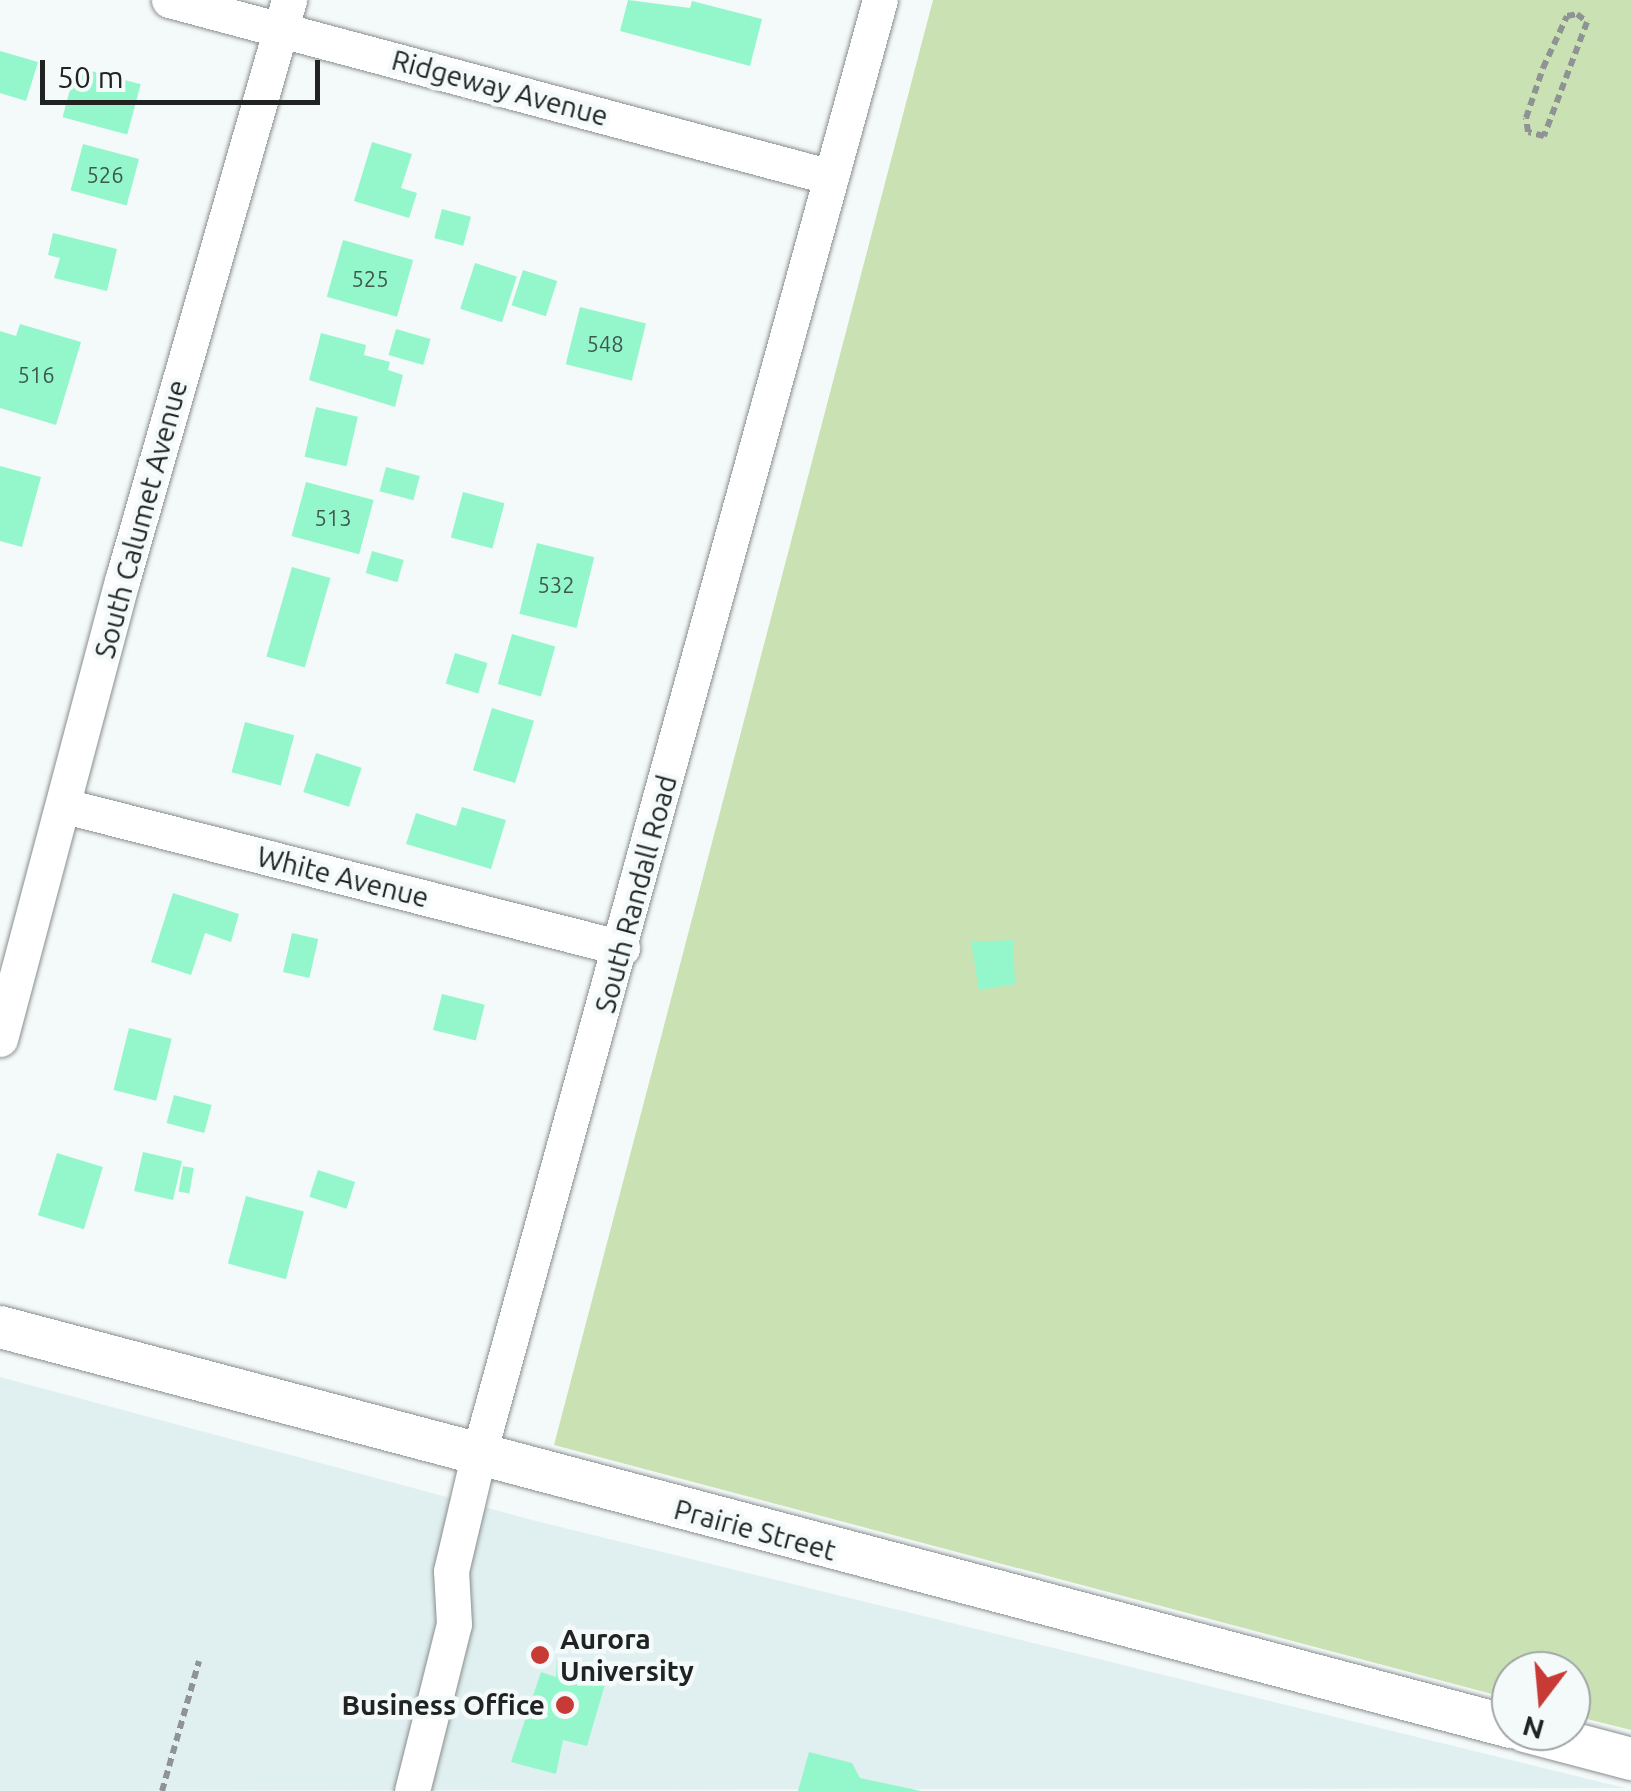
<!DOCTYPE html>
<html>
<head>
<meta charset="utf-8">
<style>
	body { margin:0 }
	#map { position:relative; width:1631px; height:1791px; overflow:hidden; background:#f4fafa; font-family:Ubuntu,sans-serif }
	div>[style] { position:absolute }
	.built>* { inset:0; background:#e0eff0 }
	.green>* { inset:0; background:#cae2b3 }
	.building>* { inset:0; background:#94f7cc; transform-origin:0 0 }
	.path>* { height:6px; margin-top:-3px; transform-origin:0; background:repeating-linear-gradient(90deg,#8f9393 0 8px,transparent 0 13px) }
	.roads { filter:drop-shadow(0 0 2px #898e8e) drop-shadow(0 0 2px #898e8e) }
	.minor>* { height:35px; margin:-17.5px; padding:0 17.5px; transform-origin:17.5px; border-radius:17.5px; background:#fff }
	.tertiary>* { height:42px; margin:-21px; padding:0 21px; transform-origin:21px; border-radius:21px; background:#fff }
	.dots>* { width:28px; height:28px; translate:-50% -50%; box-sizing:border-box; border:5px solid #f4fafa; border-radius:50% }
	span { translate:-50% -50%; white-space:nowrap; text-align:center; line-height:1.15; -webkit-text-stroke:9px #f4fafa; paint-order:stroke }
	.number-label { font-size:22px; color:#3e584d }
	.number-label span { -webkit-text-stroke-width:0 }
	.street-label { font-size:28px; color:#212323 }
	.poi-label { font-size:28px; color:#212323; font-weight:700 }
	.left { translate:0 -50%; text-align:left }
	.right { translate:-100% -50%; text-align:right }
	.north { position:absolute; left:1491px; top:1651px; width:100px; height:100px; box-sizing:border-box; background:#f4fafa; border:2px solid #a0a4a4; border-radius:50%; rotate:196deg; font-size:28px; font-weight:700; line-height:40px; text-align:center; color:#212323 }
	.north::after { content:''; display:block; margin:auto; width:35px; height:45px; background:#c83a35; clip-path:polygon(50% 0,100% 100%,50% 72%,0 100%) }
	.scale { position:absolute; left:40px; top:60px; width:280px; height:45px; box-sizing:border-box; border:5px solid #212323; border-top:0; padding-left:12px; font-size:30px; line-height:35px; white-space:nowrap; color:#212323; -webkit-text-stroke:8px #f4fafa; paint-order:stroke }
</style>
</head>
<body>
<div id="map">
	<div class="built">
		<i style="clip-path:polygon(0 1377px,536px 1521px,1625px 1788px,0 1791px)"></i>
	</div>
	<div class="green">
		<i style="clip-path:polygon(933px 0,1631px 0,1631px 1730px,1571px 1715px,1571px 1671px,1511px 1671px,1511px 1699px,554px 1445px)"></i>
	</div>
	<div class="building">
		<i style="clip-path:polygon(628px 0,690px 8px,692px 1px,762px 19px,750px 66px,620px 31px)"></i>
		<i style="clip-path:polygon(0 51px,38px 62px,26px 101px,0 93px)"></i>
		<i style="left:76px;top:67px;width:67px;height:52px;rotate:15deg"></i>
		<i style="clip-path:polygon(372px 142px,412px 154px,401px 188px,417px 193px,409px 218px,354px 201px)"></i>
		<i style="left:83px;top:144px;width:58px;height:48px;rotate:15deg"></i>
		<i style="left:442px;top:209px;width:30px;height:30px;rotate:15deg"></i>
		<i style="clip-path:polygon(53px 233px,117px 249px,107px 291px,54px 278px,60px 258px,48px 255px)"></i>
		<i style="left:343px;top:240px;width:73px;height:59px;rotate:16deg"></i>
		<i style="left:475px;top:263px;width:44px;height:48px;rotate:18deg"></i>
		<i style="left:523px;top:270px;width:36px;height:37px;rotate:18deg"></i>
		<i style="left:580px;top:307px;width:68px;height:59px;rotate:14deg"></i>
		<i style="clip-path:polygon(20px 324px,81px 342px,56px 425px,0 408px,0 331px,16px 336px)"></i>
		<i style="left:396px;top:329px;width:36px;height:27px;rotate:16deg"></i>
		<i style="clip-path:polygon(321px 333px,366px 345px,364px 355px,390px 362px,388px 370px,403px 375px,395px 407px,309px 380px)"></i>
		<i style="left:316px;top:407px;width:43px;height:51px;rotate:13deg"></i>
		<i style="clip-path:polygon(0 466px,41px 477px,22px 547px,0 541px)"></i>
		<i style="left:386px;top:467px;width:35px;height:25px;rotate:15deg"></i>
		<i style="left:306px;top:482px;width:70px;height:56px;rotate:15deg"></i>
		<i style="left:463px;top:492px;width:43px;height:47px;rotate:15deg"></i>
		<i style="left:537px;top:543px;width:59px;height:73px;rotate:14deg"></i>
		<i style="left:372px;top:551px;width:33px;height:23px;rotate:16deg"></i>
		<i style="left:292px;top:567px;width:40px;height:93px;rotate:16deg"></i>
		<i style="left:512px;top:634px;width:45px;height:52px;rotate:16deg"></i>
		<i style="left:455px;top:653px;width:34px;height:32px;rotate:17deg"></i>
		<i style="left:492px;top:708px;width:44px;height:65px;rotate:17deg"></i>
		<i style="left:245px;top:722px;width:51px;height:52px;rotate:15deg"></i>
		<i style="left:316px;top:753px;width:48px;height:41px;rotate:18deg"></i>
		<i style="clip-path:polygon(462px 807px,506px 820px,491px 869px,406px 844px,416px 813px,456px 826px)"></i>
		<i style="clip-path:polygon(173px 893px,239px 914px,231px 942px,205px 933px,191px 975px,151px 962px)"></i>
		<i style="left:292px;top:933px;width:27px;height:40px;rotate:13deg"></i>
		<i style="clip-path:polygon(1013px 940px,1015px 984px,979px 990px,971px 942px)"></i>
		<i style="left:442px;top:994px;width:44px;height:37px;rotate:14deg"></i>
		<i style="left:129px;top:1028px;width:44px;height:64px;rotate:14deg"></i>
		<i style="left:174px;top:1095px;width:39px;height:29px;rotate:15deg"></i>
		<i style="left:143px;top:1152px;width:40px;height:40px;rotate:13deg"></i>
		<i style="left:57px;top:1153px;width:48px;height:65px;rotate:17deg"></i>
		<i style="left:183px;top:1166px;width:11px;height:26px;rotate:10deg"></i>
		<i style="left:318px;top:1170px;width:39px;height:28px;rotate:18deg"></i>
		<i style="left:246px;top:1196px;width:60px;height:70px;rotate:15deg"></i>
		<i style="clip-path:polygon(557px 1659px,608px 1674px,587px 1746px,563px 1740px,556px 1774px,511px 1762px,541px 1672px,556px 1677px)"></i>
		<i style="clip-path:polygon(809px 1752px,852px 1763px,860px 1778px,921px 1791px,798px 1791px)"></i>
	</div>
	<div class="path">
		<i style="left:1577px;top:14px;width:13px;rotate:39deg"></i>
		<i style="left:1587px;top:22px;width:122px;rotate:110.7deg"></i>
		<i style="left:1544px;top:136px;width:16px;rotate:-166deg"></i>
		<i style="left:1528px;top:132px;width:14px;rotate:-98deg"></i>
		<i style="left:1526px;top:118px;width:53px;rotate:-71.2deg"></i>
		<i style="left:1543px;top:68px;width:57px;rotate:-65.2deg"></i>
		<i style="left:1567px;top:16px;width:10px;rotate:-11deg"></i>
		<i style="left:162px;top:1791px;width:135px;rotate:-74.1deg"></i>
	</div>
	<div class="roads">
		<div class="minor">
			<i style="left:169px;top:0;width:685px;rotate:14.97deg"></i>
			<i style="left:65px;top:806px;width:575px;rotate:14.3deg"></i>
			<i style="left:0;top:1039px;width:474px;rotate:-75.1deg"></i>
			<i style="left:122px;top:581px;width:605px;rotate:-73.96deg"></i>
			<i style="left:412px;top:1791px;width:172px;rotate:-75.9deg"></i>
			<i style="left:454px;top:1624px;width:53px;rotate:-93.2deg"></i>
			<i style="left:451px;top:1571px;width:117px;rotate:-76.7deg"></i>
			<i style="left:478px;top:1457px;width:1511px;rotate:-74.58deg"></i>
		</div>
		<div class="tertiary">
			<i style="left:0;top:1327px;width:1563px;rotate:14.83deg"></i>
			<i style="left:1525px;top:1731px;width:110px;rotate:14.8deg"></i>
		</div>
	</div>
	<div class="dots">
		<i style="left:540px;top:1655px;background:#c83a35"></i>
		<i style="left:565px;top:1705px;background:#c83a35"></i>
	</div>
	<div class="number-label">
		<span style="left:105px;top:175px">526</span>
		<span style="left:370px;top:279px">525</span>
		<span style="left:605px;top:344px">548</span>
		<span style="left:36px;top:375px">516</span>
		<span style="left:333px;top:518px">513</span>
		<span style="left:556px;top:585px">532</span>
	</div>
	<div class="street-label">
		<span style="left:500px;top:88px;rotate:15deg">Ridgeway Avenue</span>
		<span style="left:141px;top:519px;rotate:-75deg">South Calumet Avenue</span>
		<span style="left:343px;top:877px;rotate:14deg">White Avenue</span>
		<span style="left:636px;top:894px;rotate:-75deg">South Randall Road</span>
		<span style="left:755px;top:1530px;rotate:15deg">Prairie Street</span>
	</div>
	<div class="poi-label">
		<span class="left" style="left:560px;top:1655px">Aurora<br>University</span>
		<span class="right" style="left:545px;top:1705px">Business Office</span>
	</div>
	<div class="north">N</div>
	<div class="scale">50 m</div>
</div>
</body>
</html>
